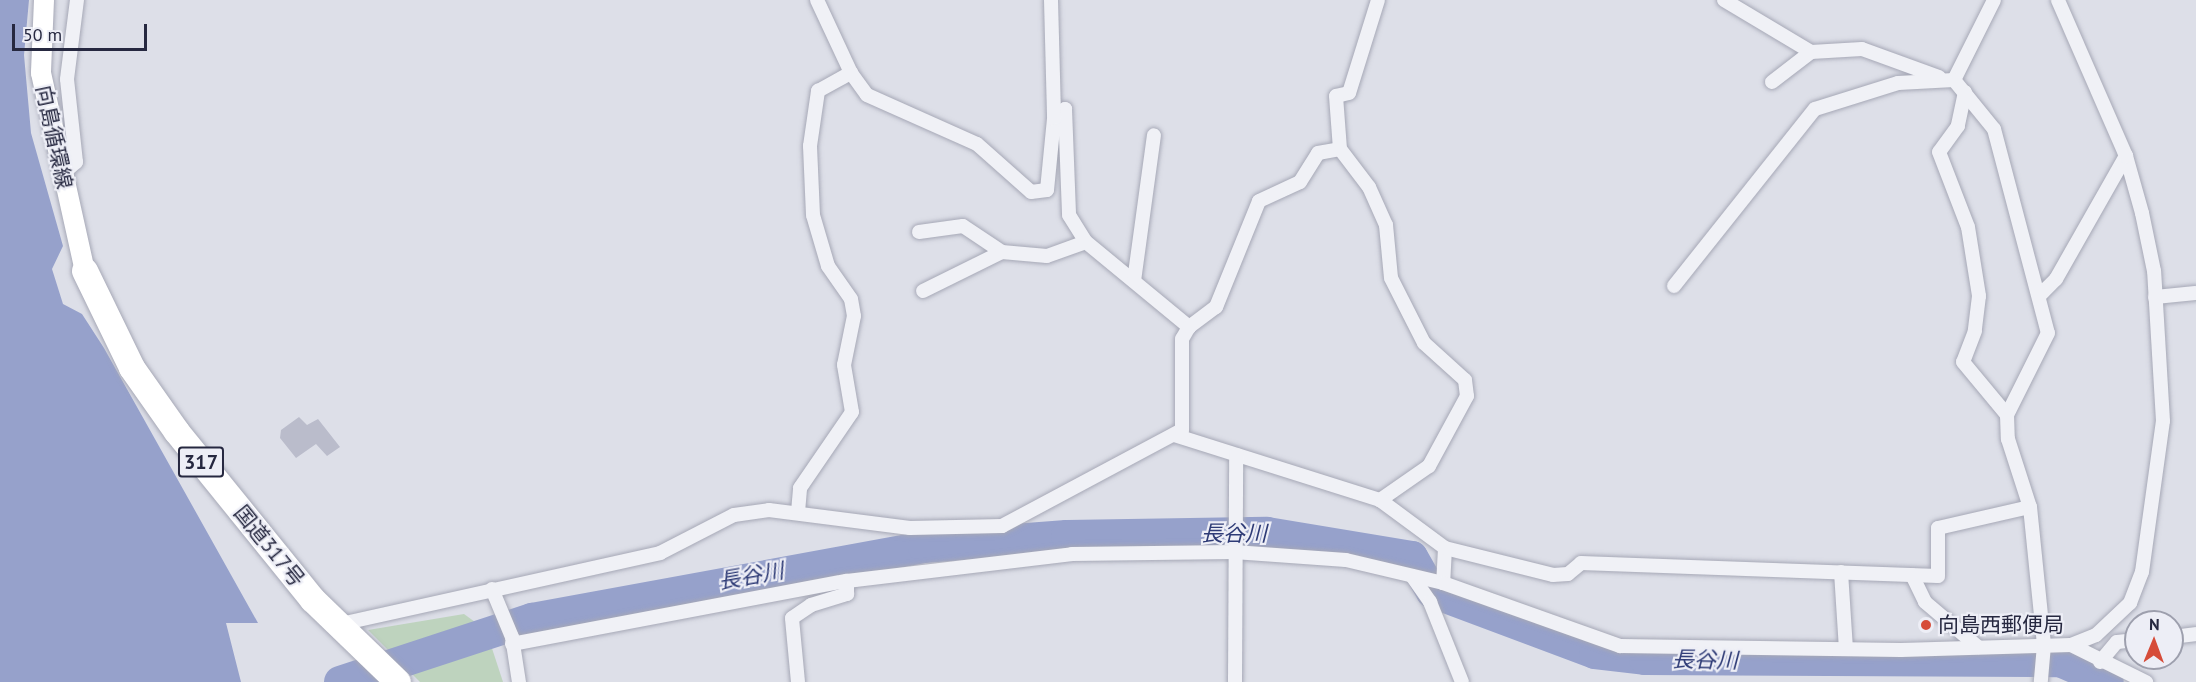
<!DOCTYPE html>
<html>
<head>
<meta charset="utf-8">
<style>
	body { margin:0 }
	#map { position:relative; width:2196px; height:682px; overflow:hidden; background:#dddfe8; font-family:"PT Sans","Noto Sans JP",sans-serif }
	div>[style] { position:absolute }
	.green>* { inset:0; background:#bed3be }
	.water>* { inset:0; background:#96a1cb }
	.river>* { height:32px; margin:-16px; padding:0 16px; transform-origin:16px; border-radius:16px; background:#96a1cb }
	.building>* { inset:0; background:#babccb }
	.roads { filter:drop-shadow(0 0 2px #a6a8b6) drop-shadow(0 0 2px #a6a8b6) }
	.street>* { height:14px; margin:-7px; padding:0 7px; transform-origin:7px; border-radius:7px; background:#f0f1f6 }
	.secondary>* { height:20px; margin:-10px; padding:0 10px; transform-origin:10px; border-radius:10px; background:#fff }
	.highway>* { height:26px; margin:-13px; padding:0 13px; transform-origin:13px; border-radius:13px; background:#fff }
	.dots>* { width:16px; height:16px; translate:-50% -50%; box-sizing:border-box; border:3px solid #edeef6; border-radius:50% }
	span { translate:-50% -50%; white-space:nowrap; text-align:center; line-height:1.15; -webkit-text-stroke:4.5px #edeef6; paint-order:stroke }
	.shield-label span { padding:2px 4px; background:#edeef6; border:2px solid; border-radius:4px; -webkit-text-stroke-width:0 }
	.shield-label { font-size:20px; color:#262840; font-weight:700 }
	.street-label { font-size:21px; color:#262840 }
	.poi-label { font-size:21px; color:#262840 }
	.left { translate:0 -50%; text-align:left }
	.water-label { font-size:22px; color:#2e3b76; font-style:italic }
	.north { position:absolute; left:2124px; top:610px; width:60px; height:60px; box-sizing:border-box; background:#edeef6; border:2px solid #9d9fad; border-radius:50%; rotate:1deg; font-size:16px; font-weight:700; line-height:24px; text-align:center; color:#262840 }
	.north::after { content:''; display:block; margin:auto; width:21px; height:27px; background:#d64c39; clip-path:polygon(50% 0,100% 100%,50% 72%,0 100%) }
	.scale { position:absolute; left:12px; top:24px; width:135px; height:27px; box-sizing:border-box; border:3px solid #262840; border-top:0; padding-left:8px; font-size:18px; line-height:21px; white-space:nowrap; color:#262840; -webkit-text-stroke:4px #edeef6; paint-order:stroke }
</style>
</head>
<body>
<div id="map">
	<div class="green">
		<i style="clip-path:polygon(464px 614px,486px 630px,503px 682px,420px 682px,368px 630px)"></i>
	</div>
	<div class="water">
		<i style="clip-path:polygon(0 0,29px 0,24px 55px,31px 133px,63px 246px,52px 269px,63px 304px,82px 314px,104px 348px,258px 623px,226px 623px,241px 682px,0 682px)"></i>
	</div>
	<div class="river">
		<i style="left:340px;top:682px;width:202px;rotate:-18.2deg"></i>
		<i style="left:532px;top:619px;width:399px;rotate:-10.4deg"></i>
		<i style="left:924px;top:547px;width:143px;rotate:-4.4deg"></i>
		<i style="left:1067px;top:536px;width:200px;rotate:-0.9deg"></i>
		<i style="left:1267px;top:533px;width:147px;rotate:9.4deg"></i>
		<i style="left:1412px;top:557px;width:40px;rotate:60.3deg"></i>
		<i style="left:1432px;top:592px;width:174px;rotate:20.5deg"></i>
		<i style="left:1595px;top:653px;width:50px;rotate:6.8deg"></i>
		<i style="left:1645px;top:659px;width:415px;rotate:0.3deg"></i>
		<i style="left:2060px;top:661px;width:52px;rotate:23.6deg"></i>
	</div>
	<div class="building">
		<i style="clip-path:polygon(299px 417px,307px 425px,318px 419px,340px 447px,327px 456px,316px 444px,296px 458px,280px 438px,281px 430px)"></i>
	</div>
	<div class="roads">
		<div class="street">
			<i style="left:817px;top:0;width:81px;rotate:65deg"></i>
			<i style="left:851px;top:73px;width:27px;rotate:54deg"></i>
			<i style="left:867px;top:95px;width:120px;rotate:24deg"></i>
			<i style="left:977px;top:144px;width:72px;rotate:41.6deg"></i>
			<i style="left:1031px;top:192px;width:16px;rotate:-7deg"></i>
			<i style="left:1047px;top:190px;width:71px;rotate:-84.4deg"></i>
			<i style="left:1054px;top:119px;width:15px;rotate:-42deg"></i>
			<i style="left:1065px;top:109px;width:106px;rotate:87.8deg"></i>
			<i style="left:1069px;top:215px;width:32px;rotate:58deg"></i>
			<i style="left:1086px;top:242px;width:134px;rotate:39.5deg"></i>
			<i style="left:1051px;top:0;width:118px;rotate:88.5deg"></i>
			<i style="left:1378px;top:0;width:97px;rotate:107.3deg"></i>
			<i style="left:1349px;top:93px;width:13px;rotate:167deg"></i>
			<i style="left:1336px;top:96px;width:53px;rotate:85.7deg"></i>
			<i style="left:1340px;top:149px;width:48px;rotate:52.7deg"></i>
			<i style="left:1369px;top:187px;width:42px;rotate:65.9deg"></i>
			<i style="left:1386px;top:225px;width:53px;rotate:84.6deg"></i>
			<i style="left:1391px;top:278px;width:73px;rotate:63.1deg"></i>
			<i style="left:1424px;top:343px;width:55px;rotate:42.1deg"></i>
			<i style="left:1465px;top:380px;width:16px;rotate:83deg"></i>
			<i style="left:1467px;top:396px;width:80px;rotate:118.5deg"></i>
			<i style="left:1429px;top:466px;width:60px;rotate:145.2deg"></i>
			<i style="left:1724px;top:0;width:101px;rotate:30.9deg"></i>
			<i style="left:1811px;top:52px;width:51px;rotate:-3.4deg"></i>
			<i style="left:1862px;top:49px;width:82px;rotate:20deg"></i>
			<i style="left:1954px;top:80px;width:89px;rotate:-63.4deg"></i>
			<i style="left:1772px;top:82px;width:49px;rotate:-37.6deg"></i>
			<i style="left:1965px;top:92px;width:35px;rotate:102deg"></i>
			<i style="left:1958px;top:126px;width:32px;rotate:126deg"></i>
			<i style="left:1939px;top:152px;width:80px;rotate:68.9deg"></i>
			<i style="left:1968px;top:227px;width:70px;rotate:80.9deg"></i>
			<i style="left:1979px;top:296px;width:35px;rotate:97deg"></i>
			<i style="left:1975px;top:331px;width:33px;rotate:111deg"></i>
			<i style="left:1963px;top:362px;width:69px;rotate:50.3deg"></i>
			<i style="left:2007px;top:415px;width:24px;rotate:88deg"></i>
			<i style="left:2008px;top:439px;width:71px;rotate:72.1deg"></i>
			<i style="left:2030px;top:507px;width:139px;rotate:84.2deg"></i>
			<i style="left:2044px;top:645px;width:37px;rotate:95deg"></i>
			<i style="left:61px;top:175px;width:20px;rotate:-41deg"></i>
			<i style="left:76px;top:162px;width:83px;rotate:-96.2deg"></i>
			<i style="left:67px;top:79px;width:80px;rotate:-82.8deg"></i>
			<i style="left:919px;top:232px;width:44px;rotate:-7.8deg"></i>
			<i style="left:963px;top:226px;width:47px;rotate:33.7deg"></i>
			<i style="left:1134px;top:281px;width:147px;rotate:-82.2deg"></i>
			<i style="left:1674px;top:286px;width:226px;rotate:-51.5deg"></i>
			<i style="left:1815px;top:109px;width:87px;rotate:-17.4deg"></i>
			<i style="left:1898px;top:83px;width:56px;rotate:-3.1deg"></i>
			<i style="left:1954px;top:80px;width:63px;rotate:50.8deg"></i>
			<i style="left:1994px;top:129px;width:211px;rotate:75.2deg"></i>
			<i style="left:2048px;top:333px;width:92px;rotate:116.6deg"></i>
			<i style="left:923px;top:291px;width:88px;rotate:-26.3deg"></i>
			<i style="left:1002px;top:252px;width:45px;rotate:5.1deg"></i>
			<i style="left:1047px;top:256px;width:41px;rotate:-19.7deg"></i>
			<i style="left:2041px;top:294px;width:21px;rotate:-45deg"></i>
			<i style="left:2056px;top:279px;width:142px;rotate:-60.4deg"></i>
			<i style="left:2155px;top:297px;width:41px;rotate:-5.6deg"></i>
			<i style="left:1174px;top:435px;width:216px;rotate:17.5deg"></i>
			<i style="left:1380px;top:500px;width:81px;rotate:36.4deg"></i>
			<i style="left:1445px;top:548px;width:35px;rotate:93deg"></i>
			<i style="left:798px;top:512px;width:24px;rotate:-85deg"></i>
			<i style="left:800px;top:488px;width:92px;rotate:-55.6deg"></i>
			<i style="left:852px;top:412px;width:48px;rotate:-99.7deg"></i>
			<i style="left:844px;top:365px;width:50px;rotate:-78.5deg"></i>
			<i style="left:854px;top:316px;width:17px;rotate:-100deg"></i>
			<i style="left:851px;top:299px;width:40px;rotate:-124.9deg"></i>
			<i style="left:828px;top:266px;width:53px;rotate:-106.4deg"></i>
			<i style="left:813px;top:215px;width:69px;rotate:-92.5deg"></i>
			<i style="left:810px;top:146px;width:56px;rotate:-81.7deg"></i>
			<i style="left:818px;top:91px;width:38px;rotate:-29deg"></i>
			<i style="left:1445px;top:548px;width:111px;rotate:14deg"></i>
			<i style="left:1553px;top:575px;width:15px;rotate:-4deg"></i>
			<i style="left:1568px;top:574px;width:17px;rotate:-40deg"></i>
			<i style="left:1581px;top:563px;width:357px;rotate:2.1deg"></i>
			<i style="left:1938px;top:576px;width:48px;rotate:-90deg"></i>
			<i style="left:1938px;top:528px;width:94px;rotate:-12.9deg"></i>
			<i style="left:1841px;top:572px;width:77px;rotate:86.3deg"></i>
			<i style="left:1912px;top:575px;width:30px;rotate:64deg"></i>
			<i style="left:1925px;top:602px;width:70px;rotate:40.3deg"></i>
			<i style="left:1412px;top:576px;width:32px;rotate:55deg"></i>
			<i style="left:1430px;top:602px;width:86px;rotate:68.2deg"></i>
			<i style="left:492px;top:589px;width:52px;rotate:67.4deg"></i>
			<i style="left:512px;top:637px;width:46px;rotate:81.2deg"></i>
			<i style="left:336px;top:625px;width:332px;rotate:-12.5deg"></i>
			<i style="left:660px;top:553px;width:83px;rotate:-27.2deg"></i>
			<i style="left:734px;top:515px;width:35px;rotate:-8deg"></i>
			<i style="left:769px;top:510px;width:142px;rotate:7.3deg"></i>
			<i style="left:910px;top:528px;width:92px;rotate:-1.2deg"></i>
			<i style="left:1002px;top:526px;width:204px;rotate:-28.1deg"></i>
			<i style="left:1182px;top:430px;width:91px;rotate:-90deg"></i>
			<i style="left:1182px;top:339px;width:14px;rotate:-60deg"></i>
			<i style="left:1189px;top:327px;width:34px;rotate:-37deg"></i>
			<i style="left:1216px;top:307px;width:114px;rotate:-67.9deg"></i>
			<i style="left:1259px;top:201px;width:45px;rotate:-24.9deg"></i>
			<i style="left:1300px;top:182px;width:34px;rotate:-58deg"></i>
			<i style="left:1318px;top:153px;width:22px;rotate:-10deg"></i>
			<i style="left:2172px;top:637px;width:24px;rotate:-7deg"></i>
			<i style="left:512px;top:644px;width:341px;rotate:-10.7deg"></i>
			<i style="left:847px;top:581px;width:227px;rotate:-6.8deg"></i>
			<i style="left:1072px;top:554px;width:162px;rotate:-0.7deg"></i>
			<i style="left:1234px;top:552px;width:112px;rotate:4.1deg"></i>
			<i style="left:1346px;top:560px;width:100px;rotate:13.3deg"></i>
			<i style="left:1443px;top:583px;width:188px;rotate:19.6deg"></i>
			<i style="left:1620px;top:646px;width:281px;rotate:0.8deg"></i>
			<i style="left:1901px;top:650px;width:170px;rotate:-1.7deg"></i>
			<i style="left:2071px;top:645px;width:27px;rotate:-22deg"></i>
			<i style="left:2096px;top:635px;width:47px;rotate:-43.3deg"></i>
			<i style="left:2130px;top:603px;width:33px;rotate:-69deg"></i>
			<i style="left:2142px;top:572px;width:152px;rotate:-82.1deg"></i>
			<i style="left:2163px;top:421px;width:150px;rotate:-93.4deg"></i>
			<i style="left:2154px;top:271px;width:59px;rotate:-101.7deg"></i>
			<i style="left:2142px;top:213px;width:59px;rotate:-105.7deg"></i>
			<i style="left:2126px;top:156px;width:170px;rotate:-113.6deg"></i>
			<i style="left:2071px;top:645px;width:84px;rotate:26.3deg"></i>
			<i style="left:2100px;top:662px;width:26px;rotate:-50deg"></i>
			<i style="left:2117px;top:642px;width:19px;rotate:-6deg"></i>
			<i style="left:798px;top:682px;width:64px;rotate:-95.4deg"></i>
			<i style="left:792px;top:618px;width:23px;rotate:-34deg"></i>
			<i style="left:811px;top:605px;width:38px;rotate:-17deg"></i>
			<i style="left:847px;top:594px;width:13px;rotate:-90deg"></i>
			<i style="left:1235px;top:682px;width:227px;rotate:-89.7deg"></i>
		</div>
		<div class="secondary">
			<i style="left:44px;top:0;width:73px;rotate:92.4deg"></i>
			<i style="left:41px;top:73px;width:203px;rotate:77.5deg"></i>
		</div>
		<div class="highway">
			<i style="left:85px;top:271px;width:108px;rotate:64.1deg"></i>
			<i style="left:132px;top:368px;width:78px;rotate:54.9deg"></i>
			<i style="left:177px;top:432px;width:216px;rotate:51deg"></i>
			<i style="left:313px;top:600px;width:118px;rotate:44deg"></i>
		</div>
	</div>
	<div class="dots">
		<i style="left:1926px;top:625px;background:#d64c39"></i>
	</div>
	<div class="shield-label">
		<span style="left:201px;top:462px">317</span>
	</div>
	<div class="street-label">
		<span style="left:54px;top:137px;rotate:78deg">向島循環線</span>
		<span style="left:269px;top:546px;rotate:51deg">国道317号</span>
	</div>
	<div class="poi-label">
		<span class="left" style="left:1938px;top:625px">向島西郵便局</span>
	</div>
	<div class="water-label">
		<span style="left:1234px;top:534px">長谷川</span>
		<span style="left:751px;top:576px;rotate:-10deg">長谷川</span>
		<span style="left:1705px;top:660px;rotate:1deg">長谷川</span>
	</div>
	<div class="north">N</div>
	<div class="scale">50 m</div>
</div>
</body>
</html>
